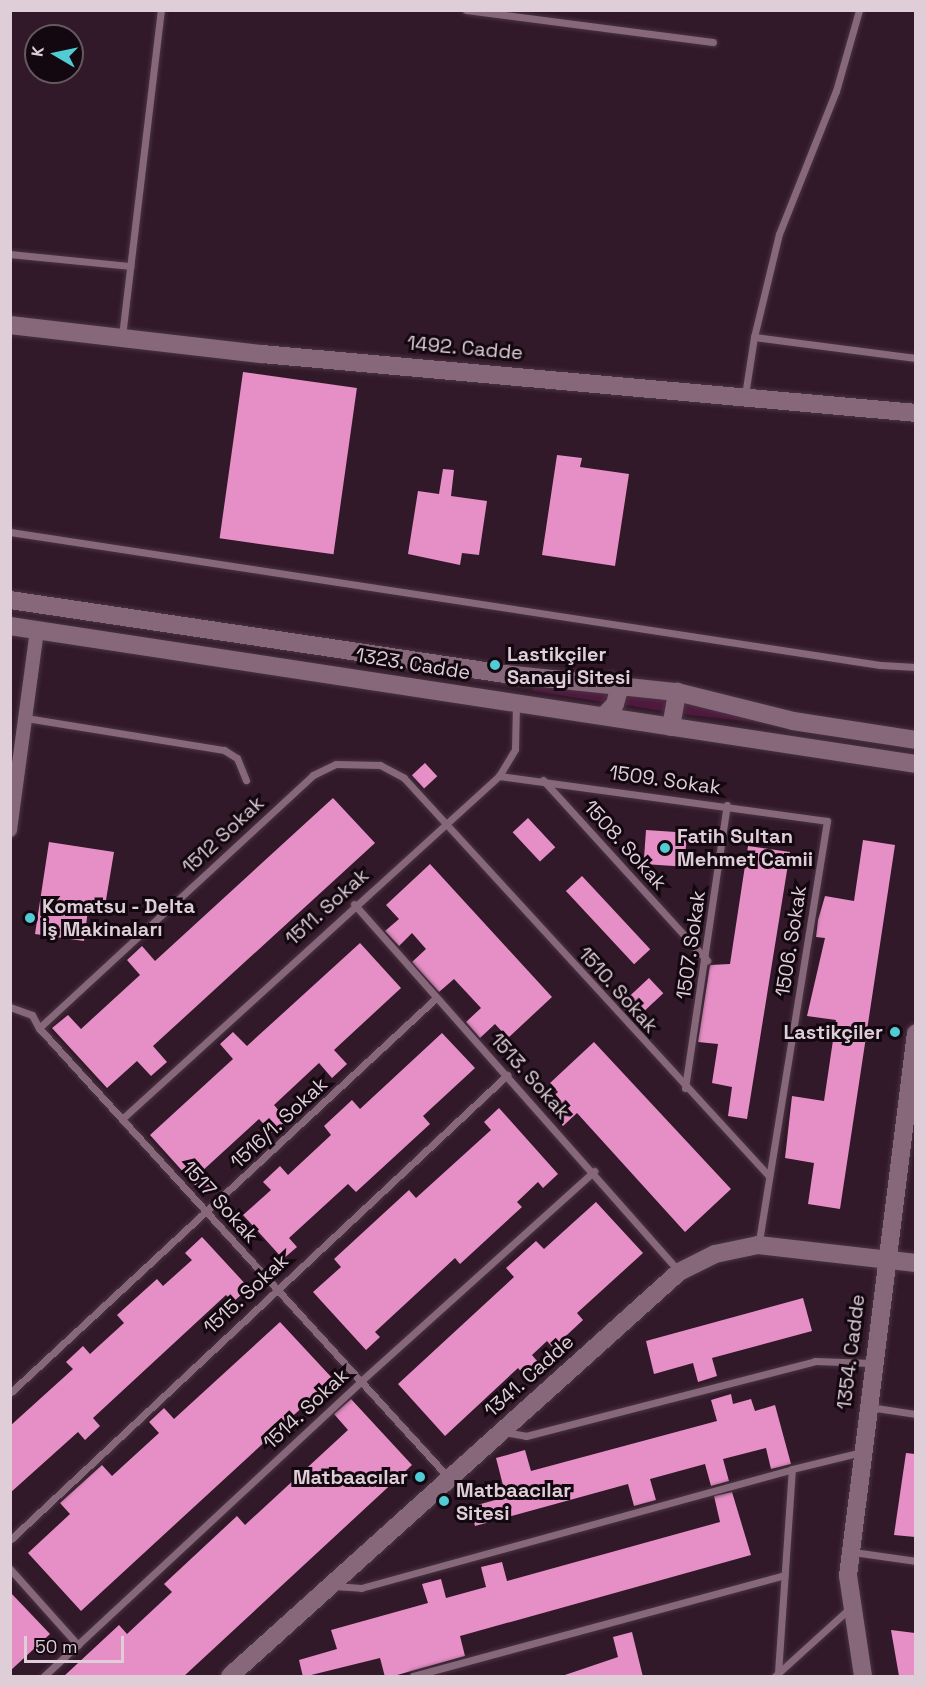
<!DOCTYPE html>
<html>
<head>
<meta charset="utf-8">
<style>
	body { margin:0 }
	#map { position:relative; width:926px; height:1687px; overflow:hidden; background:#321929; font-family:"Space Grotesk",sans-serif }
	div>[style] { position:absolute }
	.green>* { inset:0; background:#50193f }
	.building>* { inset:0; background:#e68fc6; transform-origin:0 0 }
	.roads { filter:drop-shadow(0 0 2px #493442) drop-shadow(0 0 2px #493442) }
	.lane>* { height:7px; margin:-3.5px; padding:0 3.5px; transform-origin:3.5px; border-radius:3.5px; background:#87687b }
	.street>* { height:14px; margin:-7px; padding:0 7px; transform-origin:7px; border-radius:7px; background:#87687b }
	.secondary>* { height:18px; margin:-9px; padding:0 9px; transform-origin:9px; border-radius:9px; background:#87687b }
	.dots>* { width:16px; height:16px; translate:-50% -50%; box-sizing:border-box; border:3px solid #13080f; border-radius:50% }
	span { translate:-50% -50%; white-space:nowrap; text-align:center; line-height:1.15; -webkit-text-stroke:6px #13080f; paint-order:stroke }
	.street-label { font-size:20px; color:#dfced8 }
	.poi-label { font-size:20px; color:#dfced8; font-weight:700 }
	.left { translate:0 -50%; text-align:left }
	.right { translate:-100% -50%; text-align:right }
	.frame { position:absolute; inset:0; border:12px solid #dfced8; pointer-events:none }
	.north { position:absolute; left:24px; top:24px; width:60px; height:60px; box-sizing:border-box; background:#13080f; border:2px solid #65575f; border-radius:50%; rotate:279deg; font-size:16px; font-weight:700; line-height:24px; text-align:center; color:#dfced8 }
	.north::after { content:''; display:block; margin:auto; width:21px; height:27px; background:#51ccd4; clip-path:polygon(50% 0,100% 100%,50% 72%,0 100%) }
	.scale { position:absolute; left:24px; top:1636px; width:100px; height:27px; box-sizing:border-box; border:3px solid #dfced8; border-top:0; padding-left:8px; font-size:18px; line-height:21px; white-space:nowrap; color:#dfced8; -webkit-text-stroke:4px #13080f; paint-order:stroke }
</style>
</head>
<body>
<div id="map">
	<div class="green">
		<i style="clip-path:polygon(533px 686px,608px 689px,611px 689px,605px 702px,533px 691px)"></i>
		<i style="clip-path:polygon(628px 690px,669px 695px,669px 712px,620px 704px)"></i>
		<i style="clip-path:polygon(685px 702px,783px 725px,682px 714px)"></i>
	</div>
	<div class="building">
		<i style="left:243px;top:372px;width:115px;height:168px;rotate:8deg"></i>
		<i style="clip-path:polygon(557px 455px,582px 458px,580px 467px,629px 474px,615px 566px,542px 555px)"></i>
		<i style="clip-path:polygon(443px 469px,454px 470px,451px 496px,487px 501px,479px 555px,462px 553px,460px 565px,408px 554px,418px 491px,439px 494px)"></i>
		<i style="left:425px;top:763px;width:18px;height:18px;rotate:47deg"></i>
		<i style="clip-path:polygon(333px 798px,375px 843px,153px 1046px,167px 1062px,151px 1076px,137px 1061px,107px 1088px,52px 1028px,68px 1015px,81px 1029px,140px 975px,127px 960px,142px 946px,155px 961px)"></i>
		<i style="left:528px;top:818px;width:40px;height:21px;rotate:47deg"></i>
		<i style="left:646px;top:830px;width:41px;height:34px;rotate:4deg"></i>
		<i style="clip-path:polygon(863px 840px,895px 845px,840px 1209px,808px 1204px,814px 1163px,785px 1158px,792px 1096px,824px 1101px,836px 1020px,807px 1016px,825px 938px,816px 937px,818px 920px,825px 896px,854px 901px)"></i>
		<i style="clip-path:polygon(49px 842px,114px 852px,104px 912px,88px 910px,84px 941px,35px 934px)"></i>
		<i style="clip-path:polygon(748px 846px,790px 852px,747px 1119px,728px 1116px,732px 1087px,712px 1083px,718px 1044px,698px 1042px,710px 965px,730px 964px)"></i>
		<i style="clip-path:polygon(430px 864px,552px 997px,508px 1038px,495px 1024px,480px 1038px,466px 1022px,481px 1008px,454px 979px,439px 992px,412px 962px,426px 949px,412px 933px,399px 946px,385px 931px,399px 919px,386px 905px)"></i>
		<i style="left:582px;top:876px;width:100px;height:22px;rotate:47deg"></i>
		<i style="clip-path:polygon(360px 943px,401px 988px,334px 1050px,347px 1064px,332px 1078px,319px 1063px,274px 1105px,287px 1120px,272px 1133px,259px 1119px,200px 1173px,213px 1187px,204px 1195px,150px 1135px,233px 1059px,220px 1044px,233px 1032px,247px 1046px)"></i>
		<i style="left:649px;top:978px;width:21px;height:40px;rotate:47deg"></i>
		<i style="clip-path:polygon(442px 1033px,475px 1068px,423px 1116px,430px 1124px,368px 1181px,356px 1192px,348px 1184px,289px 1238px,297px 1247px,283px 1259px,243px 1215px,271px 1190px,263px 1182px,280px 1166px,288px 1175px,331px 1135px,324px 1126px,352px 1100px,360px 1109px)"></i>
		<i style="clip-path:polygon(594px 1042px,731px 1189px,685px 1232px,577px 1113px,563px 1126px,544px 1105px,558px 1092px,550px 1083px)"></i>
		<i style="clip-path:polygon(499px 1108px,558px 1174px,543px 1188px,538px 1182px,517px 1202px,522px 1207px,460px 1264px,455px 1258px,375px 1332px,380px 1337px,366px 1350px,313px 1292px,341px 1267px,334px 1259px,409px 1190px,416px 1198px,491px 1130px,484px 1122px)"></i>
		<i style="clip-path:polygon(596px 1202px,643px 1253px,577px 1313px,583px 1320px,553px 1348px,547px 1341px,532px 1355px,538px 1362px,524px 1375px,518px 1368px,445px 1436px,398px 1384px,514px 1277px,506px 1268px,536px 1241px,544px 1249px)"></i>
		<i style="clip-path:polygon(202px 1237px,249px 1288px,233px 1302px,226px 1295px,93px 1418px,100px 1426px,85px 1440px,78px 1432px,10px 1493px,10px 1426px,73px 1369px,66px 1362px,83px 1346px,90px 1354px,124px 1323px,117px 1315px,157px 1279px,163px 1286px,192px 1260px,185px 1253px)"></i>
		<i style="clip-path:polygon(803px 1298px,812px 1331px,712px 1358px,717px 1376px,698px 1382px,693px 1363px,654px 1374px,646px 1341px)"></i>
		<i style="clip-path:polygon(280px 1322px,333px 1379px,81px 1611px,28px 1553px,70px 1514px,60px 1503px,102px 1465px,112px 1476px,159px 1433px,149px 1422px,164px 1408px,174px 1419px)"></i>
		<i style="clip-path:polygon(731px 1394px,733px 1404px,751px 1399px,755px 1411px,775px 1405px,791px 1464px,771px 1469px,766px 1448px,723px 1459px,729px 1481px,711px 1486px,705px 1464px,650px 1479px,656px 1500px,634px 1506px,628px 1484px,475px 1526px,470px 1507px,506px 1497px,496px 1458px,525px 1450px,531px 1471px,717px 1421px,711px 1400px)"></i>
		<i style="clip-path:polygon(351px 1399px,412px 1465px,183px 1677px,63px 1677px,119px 1625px,127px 1634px,172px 1592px,164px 1584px,237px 1516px,245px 1525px,348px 1430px,334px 1414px)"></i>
		<i style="clip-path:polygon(906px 1453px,915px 1454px,915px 1537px,894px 1535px)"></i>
		<i style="clip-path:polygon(732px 1492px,751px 1555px,460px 1636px,465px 1656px,390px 1677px,385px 1677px,380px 1658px,303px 1677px,299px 1660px,337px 1649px,331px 1630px,428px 1603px,422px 1584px,441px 1579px,446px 1598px,486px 1587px,481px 1567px,502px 1562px,507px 1581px,720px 1522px,714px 1496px)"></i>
		<i style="clip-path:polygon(10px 1592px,50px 1634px,10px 1671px)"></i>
		<i style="clip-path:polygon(891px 1630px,915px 1633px,915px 1677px,899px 1676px)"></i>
		<i style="clip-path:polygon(632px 1632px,643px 1677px,559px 1677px,618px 1657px,613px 1637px)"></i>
	</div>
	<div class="roads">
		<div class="lane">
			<i style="left:466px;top:10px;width:249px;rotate:7.4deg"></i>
			<i style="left:10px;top:254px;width:121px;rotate:5.7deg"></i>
			<i style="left:122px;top:336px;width:328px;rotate:-83.2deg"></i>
			<i style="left:754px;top:337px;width:163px;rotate:7.4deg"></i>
			<i style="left:745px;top:395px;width:59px;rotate:-81.2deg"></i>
			<i style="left:754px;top:337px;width:106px;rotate:-76.4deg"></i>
			<i style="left:779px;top:234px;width:154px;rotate:-68.3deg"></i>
			<i style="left:836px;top:91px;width:84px;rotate:-74.1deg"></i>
			<i style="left:10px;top:532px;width:880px;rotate:8.69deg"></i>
			<i style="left:880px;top:665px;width:36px;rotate:3deg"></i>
			<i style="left:26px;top:718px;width:201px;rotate:9.2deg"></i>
			<i style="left:224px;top:750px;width:15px;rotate:32deg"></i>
			<i style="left:237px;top:758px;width:24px;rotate:68deg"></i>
			<i style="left:499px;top:776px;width:331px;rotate:7.8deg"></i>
			<i style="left:827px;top:821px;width:427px;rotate:99.2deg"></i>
			<i style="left:543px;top:780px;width:244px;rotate:47.7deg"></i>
			<i style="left:354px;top:904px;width:489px;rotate:48.5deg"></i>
			<i style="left:10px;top:1007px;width:23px;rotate:20deg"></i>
			<i style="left:32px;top:1015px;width:15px;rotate:62deg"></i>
			<i style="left:39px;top:1028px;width:607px;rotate:47.67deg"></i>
			<i style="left:39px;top:1028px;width:373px;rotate:-42.7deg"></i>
			<i style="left:313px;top:775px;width:25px;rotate:-26deg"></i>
			<i style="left:336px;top:764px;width:44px;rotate:1.3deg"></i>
			<i style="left:380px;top:765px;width:27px;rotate:28deg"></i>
			<i style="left:404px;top:778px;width:540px;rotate:47.48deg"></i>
			<i style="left:685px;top:1088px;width:286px;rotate:-81.6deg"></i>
			<i style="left:122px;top:1119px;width:510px;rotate:-42.3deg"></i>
			<i style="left:499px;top:776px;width:31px;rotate:-59deg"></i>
			<i style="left:515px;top:749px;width:44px;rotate:-88.7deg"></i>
			<i style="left:10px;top:1393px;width:581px;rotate:-42.84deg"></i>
			<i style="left:869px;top:1407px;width:48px;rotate:8.5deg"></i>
			<i style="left:504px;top:1432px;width:22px;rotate:10deg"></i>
			<i style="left:526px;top:1436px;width:299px;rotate:-14.5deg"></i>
			<i style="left:815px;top:1361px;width:57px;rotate:2deg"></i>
			<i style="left:10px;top:1540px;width:681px;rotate:-43.09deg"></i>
			<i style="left:853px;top:1552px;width:64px;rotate:8.1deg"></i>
			<i style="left:10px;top:1569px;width:102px;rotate:48.2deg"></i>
			<i style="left:334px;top:1586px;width:27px;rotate:4deg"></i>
			<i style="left:361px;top:1588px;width:447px;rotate:-15.4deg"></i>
			<i style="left:778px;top:1673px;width:204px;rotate:-86.1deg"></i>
			<i style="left:792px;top:1469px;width:72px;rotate:-13.7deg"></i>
			<i style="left:44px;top:1676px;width:433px;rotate:-42.9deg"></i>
			<i style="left:361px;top:1381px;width:314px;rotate:-42deg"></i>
			<i style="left:413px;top:1676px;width:385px;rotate:-15.2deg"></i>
			<i style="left:775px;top:1676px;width:101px;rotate:-42.2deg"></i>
		</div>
		<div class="street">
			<i style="left:10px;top:830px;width:202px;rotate:-82.3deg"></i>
		</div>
		<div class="secondary">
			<i style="left:10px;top:325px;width:254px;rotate:6.6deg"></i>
			<i style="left:262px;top:354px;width:657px;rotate:5.15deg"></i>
			<i style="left:10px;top:600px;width:501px;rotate:8.5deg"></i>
			<i style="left:505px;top:674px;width:173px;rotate:6deg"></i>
			<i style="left:677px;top:692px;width:120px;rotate:14deg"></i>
			<i style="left:793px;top:721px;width:124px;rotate:8.8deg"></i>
			<i style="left:10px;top:626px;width:916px;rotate:8.66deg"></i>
			<i style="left:604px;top:716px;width:16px;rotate:-47deg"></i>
			<i style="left:615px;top:704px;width:11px;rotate:-75deg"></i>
			<i style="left:618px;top:693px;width:13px;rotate:-119deg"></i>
			<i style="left:671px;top:727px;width:36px;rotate:-80deg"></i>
			<i style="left:230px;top:1676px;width:604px;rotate:-41.98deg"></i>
			<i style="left:679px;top:1272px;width:40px;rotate:-26.6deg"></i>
			<i style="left:715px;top:1254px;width:44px;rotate:-11.8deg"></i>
			<i style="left:758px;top:1245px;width:159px;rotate:6.5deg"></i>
			<i style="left:863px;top:1676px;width:101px;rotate:-98.5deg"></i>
			<i style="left:848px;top:1576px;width:547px;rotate:-82.86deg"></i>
		</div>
	</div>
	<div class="dots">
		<i style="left:495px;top:665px;background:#51ccd4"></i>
		<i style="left:665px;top:848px;background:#51ccd4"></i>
		<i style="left:30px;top:918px;background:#51ccd4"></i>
		<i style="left:895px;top:1032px;background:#51ccd4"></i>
		<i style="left:420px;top:1477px;background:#51ccd4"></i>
		<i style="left:444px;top:1501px;background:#51ccd4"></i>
	</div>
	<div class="street-label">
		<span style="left:465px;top:348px;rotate:5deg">1492. Cadde</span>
		<span style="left:413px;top:664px;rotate:9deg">1323. Cadde</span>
		<span style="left:665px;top:780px;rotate:8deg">1509. Sokak</span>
		<span style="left:223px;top:835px;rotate:-43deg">1512 Sokak</span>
		<span style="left:625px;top:845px;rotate:48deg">1508. Sokak</span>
		<span style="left:327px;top:907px;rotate:-42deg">1511. Sokak</span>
		<span style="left:791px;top:941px;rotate:-81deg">1506. Sokak</span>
		<span style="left:691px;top:945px;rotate:-82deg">1507. Sokak</span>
		<span style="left:618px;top:990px;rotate:48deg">1510. Sokak</span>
		<span style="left:530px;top:1076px;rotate:48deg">1513. Sokak</span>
		<span style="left:279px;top:1123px;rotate:-43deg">1516/1. Sokak</span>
		<span style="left:220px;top:1202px;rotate:48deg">1517 Sokak</span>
		<span style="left:246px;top:1294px;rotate:-43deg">1515. Sokak</span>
		<span style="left:851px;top:1352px;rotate:-83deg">1354. Cadde</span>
		<span style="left:529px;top:1376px;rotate:-42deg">1341. Cadde</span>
		<span style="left:306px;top:1409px;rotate:-43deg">1514. Sokak</span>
	</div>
	<div class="poi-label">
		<span class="left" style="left:507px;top:666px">Lastikçiler<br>Sanayi Sitesi</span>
		<span class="left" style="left:677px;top:848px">Fatih Sultan<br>Mehmet Camii</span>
		<span class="left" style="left:42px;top:918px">Komatsu - Delta<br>İş Makinaları</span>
		<span class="right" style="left:883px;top:1032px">Lastikçiler</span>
		<span class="right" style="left:408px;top:1477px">Matbaacılar</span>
		<span class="left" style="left:456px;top:1502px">Matbaacılar<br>Sitesi</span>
	</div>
	<div class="frame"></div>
	<div class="north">K</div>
	<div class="scale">50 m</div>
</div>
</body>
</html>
